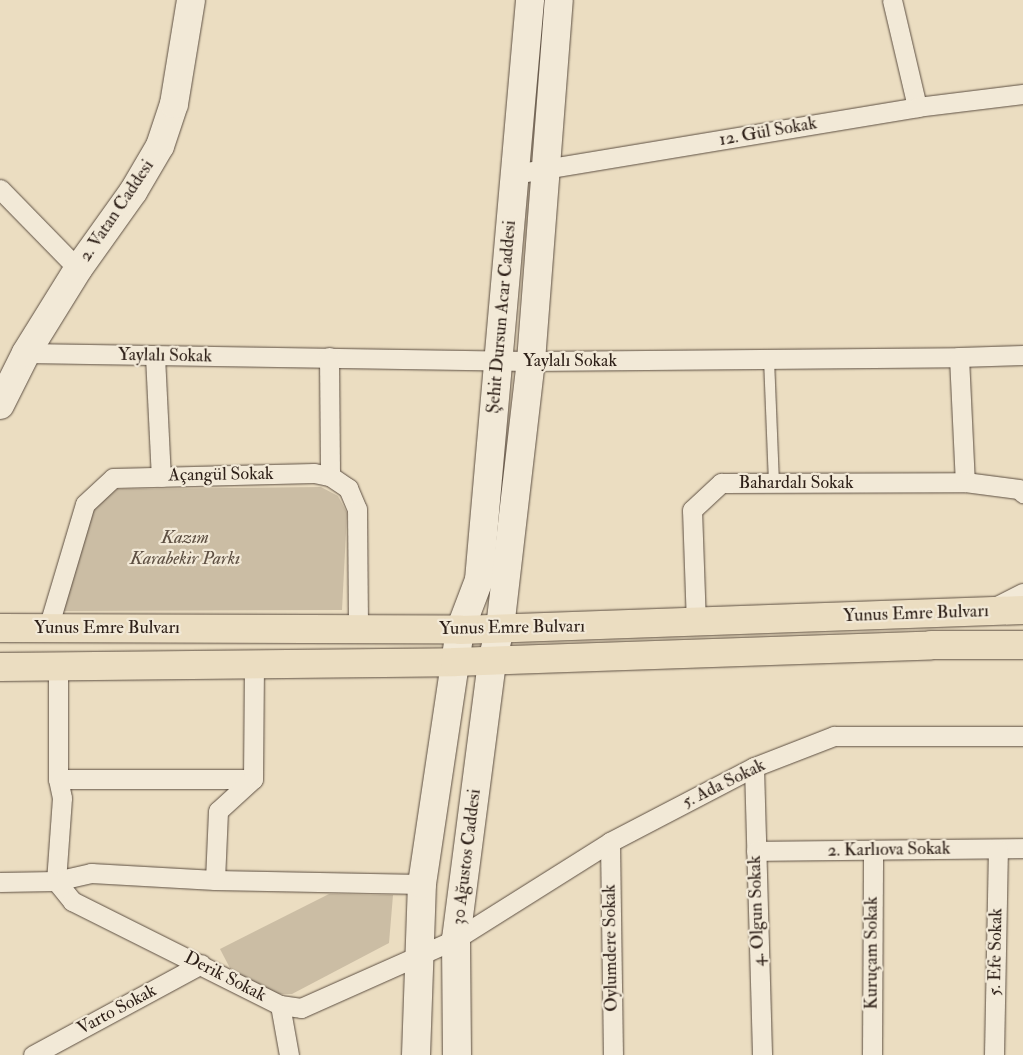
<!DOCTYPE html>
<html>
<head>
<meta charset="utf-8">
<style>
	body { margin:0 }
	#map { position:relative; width:1023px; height:1055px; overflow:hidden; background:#ebddc1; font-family:"IM FELL Double Pica",serif }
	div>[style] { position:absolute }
	.green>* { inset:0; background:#cbbda4 }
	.roads { filter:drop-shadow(0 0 1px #5d4f42) drop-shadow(0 0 1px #5d4f42) }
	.service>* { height:10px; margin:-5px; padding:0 5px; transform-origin:5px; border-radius:5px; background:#f2e9d7 }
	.minor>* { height:19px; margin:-9.5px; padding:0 9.5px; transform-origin:9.5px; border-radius:9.5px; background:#f2e9d7 }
	.secondary>* { height:28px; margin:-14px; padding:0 14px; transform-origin:14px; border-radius:14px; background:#f2e9d7 }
	.primary>* { height:28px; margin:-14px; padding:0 14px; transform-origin:14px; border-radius:14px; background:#ebddc1 }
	span { translate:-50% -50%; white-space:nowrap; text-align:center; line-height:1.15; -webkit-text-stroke:4.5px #f2e9d7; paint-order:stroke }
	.street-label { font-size:18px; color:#2e2018 }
	.park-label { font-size:18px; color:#5d4f42; font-style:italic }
</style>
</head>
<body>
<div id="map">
	<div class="green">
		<i style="clip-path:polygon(321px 487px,338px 496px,347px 513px,342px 610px,63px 611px,93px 509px,117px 489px)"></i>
		<i style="clip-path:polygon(329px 894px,393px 895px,389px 943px,292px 994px,273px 994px,232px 972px,220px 949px)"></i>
	</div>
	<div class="roads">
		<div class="service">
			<i style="left:769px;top:359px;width:124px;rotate:87.7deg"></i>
		</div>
		<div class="minor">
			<i style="left:892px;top:0;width:110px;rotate:76.8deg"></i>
			<i style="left:514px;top:174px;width:409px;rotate:-9.4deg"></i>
			<i style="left:917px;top:107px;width:107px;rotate:-7deg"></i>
			<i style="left:0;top:189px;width:112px;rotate:45.7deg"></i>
			<i style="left:26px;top:353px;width:505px;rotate:0.91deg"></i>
			<i style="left:531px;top:361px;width:428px;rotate:-0.5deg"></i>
			<i style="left:959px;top:357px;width:125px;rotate:87.3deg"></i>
			<i style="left:155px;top:356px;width:121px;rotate:87.2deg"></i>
			<i style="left:329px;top:357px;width:119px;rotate:89.5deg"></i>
			<i style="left:959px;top:357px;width:64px;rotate:-1.8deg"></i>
			<i style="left:995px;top:607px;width:31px;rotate:-27deg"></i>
			<i style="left:696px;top:624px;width:114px;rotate:-92deg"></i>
			<i style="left:692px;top:510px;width:40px;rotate:-43deg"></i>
			<i style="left:721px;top:483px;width:244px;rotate:-0.2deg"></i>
			<i style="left:965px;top:482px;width:54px;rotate:7.4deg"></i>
			<i style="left:1019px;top:489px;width:6px;rotate:45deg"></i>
			<i style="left:48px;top:628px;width:129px;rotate:-73.4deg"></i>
			<i style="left:85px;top:504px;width:38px;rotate:-43deg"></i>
			<i style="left:113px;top:478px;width:201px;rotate:-1.4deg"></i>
			<i style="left:314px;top:473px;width:16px;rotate:11deg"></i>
			<i style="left:330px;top:476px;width:22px;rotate:34deg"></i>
			<i style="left:348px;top:488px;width:23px;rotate:67deg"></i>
			<i style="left:357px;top:509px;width:122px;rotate:89.5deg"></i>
			<i style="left:58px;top:664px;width:115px;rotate:90deg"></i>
			<i style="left:58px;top:779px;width:19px;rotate:78deg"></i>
			<i style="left:62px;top:798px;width:83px;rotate:94.1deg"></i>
			<i style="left:56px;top:881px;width:36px;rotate:-13deg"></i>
			<i style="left:91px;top:873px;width:124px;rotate:3.2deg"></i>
			<i style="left:215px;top:880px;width:207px;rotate:1.1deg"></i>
			<i style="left:754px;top:767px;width:288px;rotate:88.4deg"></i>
			<i style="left:58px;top:779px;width:195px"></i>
			<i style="left:610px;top:842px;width:213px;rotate:89.2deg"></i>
			<i style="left:756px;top:851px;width:267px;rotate:-0.6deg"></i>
			<i style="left:215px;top:880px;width:69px;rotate:-87.5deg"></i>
			<i style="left:218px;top:811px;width:47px;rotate:-42.4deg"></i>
			<i style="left:253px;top:779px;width:116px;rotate:-89.5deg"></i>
			<i style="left:0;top:882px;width:56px;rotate:-1deg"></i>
			<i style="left:56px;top:881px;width:26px;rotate:51deg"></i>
			<i style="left:72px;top:901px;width:233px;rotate:26.6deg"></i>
			<i style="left:280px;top:1005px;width:21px;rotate:8deg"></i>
			<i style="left:301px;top:1008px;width:170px;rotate:-24deg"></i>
			<i style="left:456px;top:939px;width:182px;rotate:-32.2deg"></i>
			<i style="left:610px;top:842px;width:162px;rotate:-27.5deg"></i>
			<i style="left:754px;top:767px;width:86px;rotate:-21.2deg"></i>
			<i style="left:834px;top:736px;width:189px"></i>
			<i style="left:280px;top:1005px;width:51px;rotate:79.8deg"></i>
			<i style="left:33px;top:1055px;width:191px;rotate:-28.4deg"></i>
			<i style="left:872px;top:1055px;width:205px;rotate:-89.7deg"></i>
			<i style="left:994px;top:1055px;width:206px;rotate:-88.9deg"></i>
		</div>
		<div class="secondary">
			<i style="left:0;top:405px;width:58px;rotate:-63.4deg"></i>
			<i style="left:26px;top:353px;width:99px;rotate:-58.2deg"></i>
			<i style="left:78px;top:269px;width:95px;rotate:-54.5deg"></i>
			<i style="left:133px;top:192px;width:53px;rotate:-59.6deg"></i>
			<i style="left:160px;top:146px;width:44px;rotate:-71.6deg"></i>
			<i style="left:174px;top:104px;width:105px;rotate:-80.7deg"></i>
			<i style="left:416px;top:1055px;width:171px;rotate:-88deg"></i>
			<i style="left:422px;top:884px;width:257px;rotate:-81.5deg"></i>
			<i style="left:460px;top:630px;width:53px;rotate:-69.2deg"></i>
			<i style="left:479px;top:580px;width:582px;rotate:-84.97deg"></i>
			<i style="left:457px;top:1055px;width:116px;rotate:-90.5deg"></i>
			<i style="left:456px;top:939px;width:280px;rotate:-82.6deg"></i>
			<i style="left:492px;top:661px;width:34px;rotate:-76deg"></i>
			<i style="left:500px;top:628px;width:269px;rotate:-83.4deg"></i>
			<i style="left:531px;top:361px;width:362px;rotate:-85.6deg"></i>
		</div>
		<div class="primary">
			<i style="left:0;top:628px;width:460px;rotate:0.2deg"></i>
			<i style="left:460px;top:630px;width:563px;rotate:-2.03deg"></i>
			<i style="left:0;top:667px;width:455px;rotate:-0.6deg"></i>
			<i style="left:455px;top:662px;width:476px;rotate:-2deg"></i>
			<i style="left:931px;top:645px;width:92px"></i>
		</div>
	</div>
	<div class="street-label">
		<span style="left:768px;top:132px;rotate:-10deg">12. Gül Sokak</span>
		<span style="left:117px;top:211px;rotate:-56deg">2. Vatan Caddesi</span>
		<span style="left:502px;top:317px;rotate:-85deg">Şehit Dursun Acar Caddesi</span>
		<span style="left:165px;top:356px;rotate:1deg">Yaylalı Sokak</span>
		<span style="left:570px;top:361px">Yaylalı Sokak</span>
		<span style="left:221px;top:475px;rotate:-1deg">Açangül Sokak</span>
		<span style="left:796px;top:483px">Bahardalı Sokak</span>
		<span style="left:916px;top:614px;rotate:-2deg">Yunus Emre Bulvarı</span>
		<span style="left:107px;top:628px">Yunus Emre Bulvarı</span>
		<span style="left:512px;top:628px;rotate:-1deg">Yunus Emre Bulvarı</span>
		<span style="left:724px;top:784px;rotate:-26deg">5. Ada Sokak</span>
		<span style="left:889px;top:850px;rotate:-1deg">2. Karlıova Sokak</span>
		<span style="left:467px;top:857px;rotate:-83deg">30 Ağustos Caddesi</span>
		<span style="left:757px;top:911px;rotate:-92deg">4. Olgun Sokak</span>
		<span style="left:611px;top:948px;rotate:-91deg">Oylumdere Sokak</span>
		<span style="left:996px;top:952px;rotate:-89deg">5. Efe Sokak</span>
		<span style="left:872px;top:953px;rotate:-90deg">Kuruçam Sokak</span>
		<span style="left:225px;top:977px;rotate:27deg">Derik Sokak</span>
		<span style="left:117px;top:1010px;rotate:-28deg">Varto Sokak</span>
	</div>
	<div class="park-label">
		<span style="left:185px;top:549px">Kazım<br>Karabekir Parkı</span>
	</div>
</div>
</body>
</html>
